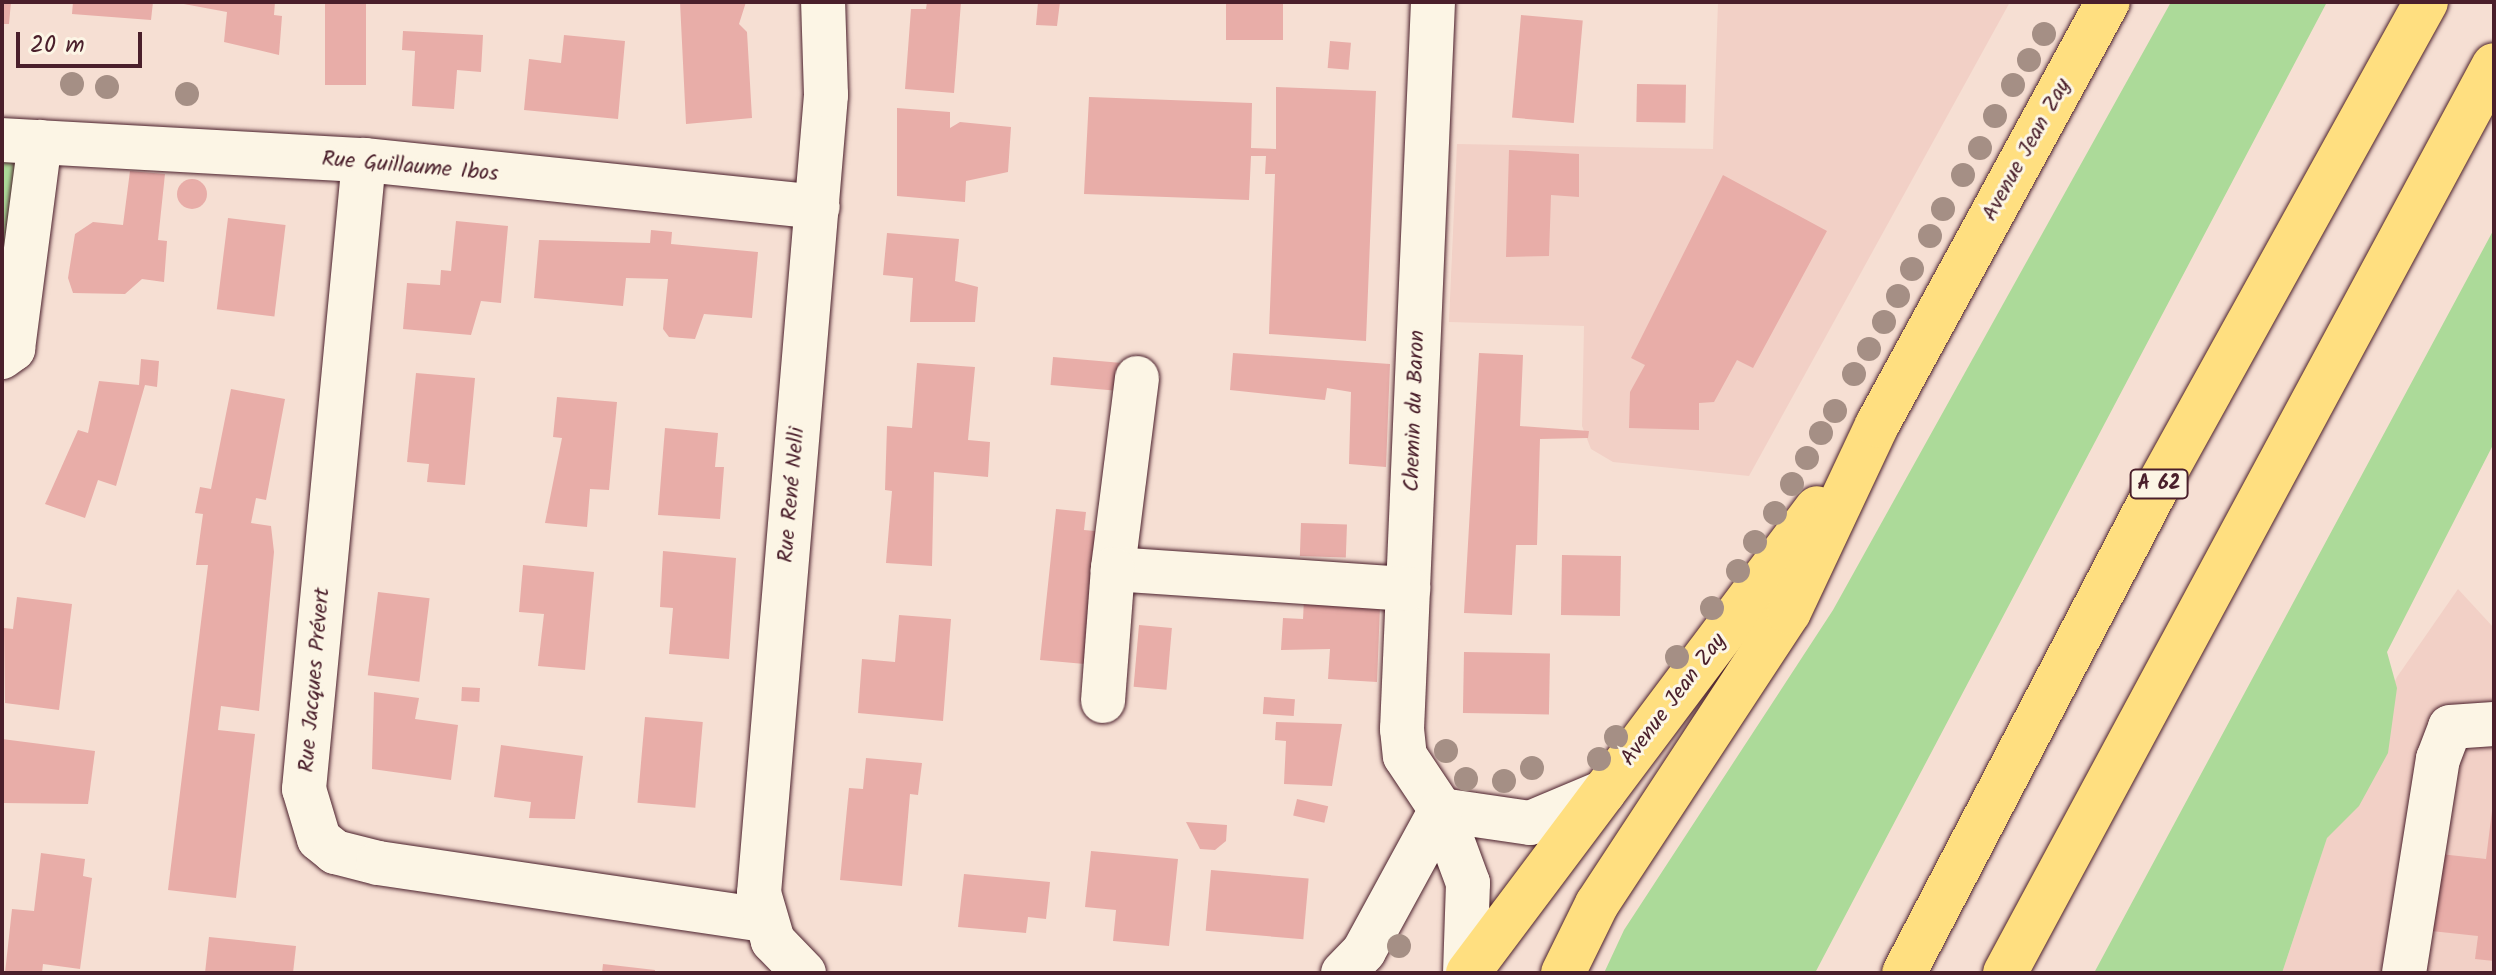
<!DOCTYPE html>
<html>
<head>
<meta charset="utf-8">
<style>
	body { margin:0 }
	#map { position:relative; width:2496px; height:975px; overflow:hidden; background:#f6dfd3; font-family:Kalam,sans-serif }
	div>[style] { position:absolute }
	.built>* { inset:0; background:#f2d0c6 }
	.green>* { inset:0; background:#acda99 }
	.building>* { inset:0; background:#e8ada8; transform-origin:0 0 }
	.round { border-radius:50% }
	.roads { filter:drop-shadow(0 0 2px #4a1f2b) drop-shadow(0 0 2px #4a1f2b) }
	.minor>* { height:44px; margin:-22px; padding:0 22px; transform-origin:22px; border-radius:22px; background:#fcf5e5 }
	.major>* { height:44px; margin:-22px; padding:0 22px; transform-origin:22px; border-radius:22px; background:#ffdf80 }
	.highway>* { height:44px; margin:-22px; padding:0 22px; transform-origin:22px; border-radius:22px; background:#ffdf80 }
	.trees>* { width:24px; height:24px; margin:-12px; border-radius:50%; background:#a58f85 }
	span { translate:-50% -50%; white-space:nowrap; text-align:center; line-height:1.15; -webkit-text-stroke:6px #fcf5e5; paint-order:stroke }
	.shield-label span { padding:2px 6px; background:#fcf5e5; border:2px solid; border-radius:6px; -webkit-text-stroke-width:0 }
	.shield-label { font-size:20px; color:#4a1f2b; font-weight:700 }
	.street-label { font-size:22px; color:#4a1f2b }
	.frame { position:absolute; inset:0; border:4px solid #4a1f2b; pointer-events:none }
	.scale { position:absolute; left:16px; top:32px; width:126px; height:36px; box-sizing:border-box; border:4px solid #4a1f2b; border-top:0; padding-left:10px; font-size:24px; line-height:28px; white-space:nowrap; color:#4a1f2b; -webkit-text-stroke:6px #fcf5e5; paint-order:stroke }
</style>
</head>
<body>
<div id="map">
	<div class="built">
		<i style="clip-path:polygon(1718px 2px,2010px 2px,1749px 476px,1613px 462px,1591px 449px,1582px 426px,1584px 326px,1449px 322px,1457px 144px,1713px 149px)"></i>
		<i style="clip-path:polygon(2458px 589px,2494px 628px,2494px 973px,2282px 973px,2348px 774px,2397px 677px)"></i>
	</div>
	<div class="green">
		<i style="clip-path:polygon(2171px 2px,2327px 2px,1815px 973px,1604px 973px,1624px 930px,1833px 610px)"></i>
		<i style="clip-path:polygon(2px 153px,23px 154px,2px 332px)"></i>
		<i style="clip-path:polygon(2494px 229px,2494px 443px,2387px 652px,2397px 688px,2388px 753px,2359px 806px,2327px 838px,2282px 973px,2094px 973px)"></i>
	</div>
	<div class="building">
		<i style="clip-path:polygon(2px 2px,11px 2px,9px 24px,2px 24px)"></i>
		<i style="clip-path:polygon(73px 2px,153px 2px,151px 20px,72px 14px)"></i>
		<i style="clip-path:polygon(173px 2px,275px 2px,274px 15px,282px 16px,279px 55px,224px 42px,227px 12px)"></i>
		<i style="left:325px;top:2px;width:41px;height:83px"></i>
		<i style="clip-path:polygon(680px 2px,746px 2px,739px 24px,747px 32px,752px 118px,686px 124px)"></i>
		<i style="clip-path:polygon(927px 2px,961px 2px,954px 93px,905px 89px,911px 9px,926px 9px)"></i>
		<i style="clip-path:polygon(1038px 2px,1060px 2px,1057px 26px,1036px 25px)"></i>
		<i style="left:1226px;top:2px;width:57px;height:38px"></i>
		<i style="left:1521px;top:15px;width:62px;height:103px;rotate:5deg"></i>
		<i style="clip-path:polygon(403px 31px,483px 35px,481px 72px,457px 70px,454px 109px,412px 106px,415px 51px,402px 50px)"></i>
		<i style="clip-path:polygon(564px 35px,625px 41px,618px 119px,524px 110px,529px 59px,561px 63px)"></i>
		<i style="left:1330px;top:41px;width:21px;height:27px;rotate:5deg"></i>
		<i style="left:1637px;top:84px;width:49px;height:38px;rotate:1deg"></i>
		<i style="clip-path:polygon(1276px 87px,1376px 91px,1366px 341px,1269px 334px,1275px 174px,1265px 174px,1266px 156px,1251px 156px,1249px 200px,1084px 194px,1089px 97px,1252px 103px,1251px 148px,1276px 149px)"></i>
		<i style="clip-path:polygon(897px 108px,950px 112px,950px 128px,960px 122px,1011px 127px,1008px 172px,966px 181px,965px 202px,897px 196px)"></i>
		<i style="clip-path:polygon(1509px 150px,1579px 154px,1579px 197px,1551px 195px,1549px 256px,1506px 257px)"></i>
		<i style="clip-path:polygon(130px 171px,165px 174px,158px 240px,167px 241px,164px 282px,142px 279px,125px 294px,73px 293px,68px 278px,75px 234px,93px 222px,123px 225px)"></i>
		<i style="clip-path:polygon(1723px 175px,1827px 231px,1753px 368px,1737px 360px,1714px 402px,1699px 403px,1699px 430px,1629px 428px,1630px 392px,1645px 365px,1631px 358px)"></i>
		<i class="round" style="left:177px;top:179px;width:30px;height:30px"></i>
		<i style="left:228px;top:218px;width:58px;height:92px;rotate:7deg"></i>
		<i style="clip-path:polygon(456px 221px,508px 226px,501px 303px,481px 301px,471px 335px,403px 329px,407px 283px,440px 285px,441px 270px,451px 271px)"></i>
		<i style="clip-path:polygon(651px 230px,672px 232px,671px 244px,758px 252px,752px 318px,704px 314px,695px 339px,669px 337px,663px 329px,668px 279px,626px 278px,623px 306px,534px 298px,539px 240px,650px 243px)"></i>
		<i style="clip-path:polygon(887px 233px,959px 239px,955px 281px,978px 287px,975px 322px,910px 322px,913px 278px,883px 275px)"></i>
		<i style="clip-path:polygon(1233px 353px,1390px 364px,1386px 467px,1349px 464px,1351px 392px,1327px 388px,1325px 400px,1230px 390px)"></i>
		<i style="clip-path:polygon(1479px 353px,1523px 355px,1520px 426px,1589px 431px,1588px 438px,1540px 439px,1537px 545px,1516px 545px,1512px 615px,1464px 613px)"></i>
		<i style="left:1053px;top:357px;width:75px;height:28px;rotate:5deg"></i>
		<i style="clip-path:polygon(141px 359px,159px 361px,157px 387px,145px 385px,116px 486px,98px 480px,85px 518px,45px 504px,78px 430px,88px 433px,99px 381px,139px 385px)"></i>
		<i style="clip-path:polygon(917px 363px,975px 367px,968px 440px,990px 442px,988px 477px,934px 472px,932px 566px,886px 563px,892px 491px,885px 490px,887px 426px,912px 428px)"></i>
		<i style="clip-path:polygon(416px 373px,475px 378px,465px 485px,427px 482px,429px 464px,407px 462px)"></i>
		<i style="clip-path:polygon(231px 389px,285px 399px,266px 500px,256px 498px,251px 523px,271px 526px,274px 552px,259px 711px,221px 706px,218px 730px,255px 734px,236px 898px,168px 890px,208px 565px,196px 565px,203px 514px,195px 513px,200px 487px,211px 489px)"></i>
		<i style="clip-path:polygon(557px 397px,617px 402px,609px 490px,590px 489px,587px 527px,545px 523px,562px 438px,553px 437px)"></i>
		<i style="clip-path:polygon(665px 428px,718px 433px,715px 467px,724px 467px,720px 519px,658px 515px)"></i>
		<i style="clip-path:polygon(1056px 509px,1086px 512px,1084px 530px,1106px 532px,1096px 665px,1040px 660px)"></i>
		<i style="left:1301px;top:523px;width:46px;height:33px;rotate:2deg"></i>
		<i style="clip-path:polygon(663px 551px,736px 558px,729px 659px,669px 654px,673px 608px,660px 607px)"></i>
		<i style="left:1562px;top:555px;width:59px;height:60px;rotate:1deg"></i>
		<i style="clip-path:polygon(523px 565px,594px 572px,585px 670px,538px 666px,544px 614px,519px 612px)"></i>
		<i style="left:378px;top:592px;width:52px;height:84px;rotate:7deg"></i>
		<i style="clip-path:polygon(17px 597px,72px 604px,59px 710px,5px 703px,4px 628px,13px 629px)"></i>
		<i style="clip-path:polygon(1304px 599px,1380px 606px,1377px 682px,1328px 679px,1330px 649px,1281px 650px,1283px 618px,1303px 619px)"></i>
		<i style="clip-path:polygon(899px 615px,951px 619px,943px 721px,858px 713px,862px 659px,895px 662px)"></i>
		<i style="left:1139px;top:625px;width:33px;height:62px;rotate:5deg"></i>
		<i style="left:1464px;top:652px;width:86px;height:61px;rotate:1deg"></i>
		<i style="left:462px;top:687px;width:18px;height:14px;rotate:3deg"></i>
		<i style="clip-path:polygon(374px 692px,419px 698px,415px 719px,458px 725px,451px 780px,372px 769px)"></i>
		<i style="left:1264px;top:697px;width:31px;height:17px;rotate:4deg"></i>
		<i style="left:645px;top:717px;width:58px;height:86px;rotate:5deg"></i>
		<i style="clip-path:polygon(1276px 722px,1342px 724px,1332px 786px,1284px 784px,1286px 741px,1275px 740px)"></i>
		<i style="clip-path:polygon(2px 739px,95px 751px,88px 804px,2px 803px)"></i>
		<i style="clip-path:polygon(501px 745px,583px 756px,575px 819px,529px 818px,531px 802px,494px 797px)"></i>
		<i style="clip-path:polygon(866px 758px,922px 763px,918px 795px,910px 794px,902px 886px,840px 880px,849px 788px,863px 789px)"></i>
		<i style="left:1297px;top:799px;width:32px;height:17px;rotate:13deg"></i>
		<i style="clip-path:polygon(2492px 811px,2494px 811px,2494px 961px,2475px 959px,2478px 936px,2422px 930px,2431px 853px,2486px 859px)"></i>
		<i style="clip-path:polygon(1186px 822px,1227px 825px,1226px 841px,1215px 850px,1200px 849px)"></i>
		<i style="clip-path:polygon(1091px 851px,1178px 859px,1169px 946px,1113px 941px,1116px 910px,1085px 907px)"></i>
		<i style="clip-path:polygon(41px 853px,85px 859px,83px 876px,92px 878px,80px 969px,43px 964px,42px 973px,5px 973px,12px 909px,34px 911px)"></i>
		<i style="left:1211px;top:870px;width:98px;height:61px;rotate:5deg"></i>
		<i style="clip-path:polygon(964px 874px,1050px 882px,1046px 919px,1028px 917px,1026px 933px,958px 927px)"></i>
		<i style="clip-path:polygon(209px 937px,296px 946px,293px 973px,205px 973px)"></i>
		<i style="clip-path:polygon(603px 964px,655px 970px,655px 973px,602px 973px)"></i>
	</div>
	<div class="roads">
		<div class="minor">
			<i style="left:1433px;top:2px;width:728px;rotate:92.44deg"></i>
			<i style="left:1402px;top:729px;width:27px;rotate:84deg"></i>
			<i style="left:1405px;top:756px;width:65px;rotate:56.3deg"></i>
			<i style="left:1441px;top:810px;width:78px;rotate:69.7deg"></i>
			<i style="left:1468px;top:883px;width:90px;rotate:91.9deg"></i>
			<i style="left:2px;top:140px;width:363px;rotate:3.2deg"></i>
			<i style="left:364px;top:160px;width:456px;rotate:5.9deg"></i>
			<i style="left:364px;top:160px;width:632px;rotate:95.45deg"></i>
			<i style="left:304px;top:789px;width:52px;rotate:73.3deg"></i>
			<i style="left:319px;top:839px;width:21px;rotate:39deg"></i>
			<i style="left:335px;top:852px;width:44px;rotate:14.3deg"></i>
			<i style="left:378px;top:863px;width:392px;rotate:8.4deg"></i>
			<i style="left:2px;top:357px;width:14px;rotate:-36deg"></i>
			<i style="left:13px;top:349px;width:209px;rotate:-82.6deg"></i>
			<i style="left:1137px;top:378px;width:193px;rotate:97.2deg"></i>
			<i style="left:1113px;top:569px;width:296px;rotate:3.9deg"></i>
			<i style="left:1103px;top:701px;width:132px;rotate:-85.7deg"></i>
			<i style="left:1441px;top:810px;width:90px;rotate:8.3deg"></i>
			<i style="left:1530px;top:823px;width:80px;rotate:-22.7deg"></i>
			<i style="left:804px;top:973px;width:45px;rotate:-134.1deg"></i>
			<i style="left:773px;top:941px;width:50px;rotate:-106.3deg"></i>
			<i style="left:759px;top:893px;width:801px;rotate:-85.2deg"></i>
			<i style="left:826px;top:95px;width:93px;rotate:-91.8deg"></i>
			<i style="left:1343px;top:973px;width:30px;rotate:-46deg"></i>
			<i style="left:1364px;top:951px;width:161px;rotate:-61.4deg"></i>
			<i style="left:2404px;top:973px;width:217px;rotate:-81deg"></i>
			<i style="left:2438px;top:759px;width:34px;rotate:-69deg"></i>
			<i style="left:2450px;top:727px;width:44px;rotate:-3.9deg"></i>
		</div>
		<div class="major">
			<i style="left:1468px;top:973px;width:581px;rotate:-53.11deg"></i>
			<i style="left:1563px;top:973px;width:77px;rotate:-63.8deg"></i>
			<i style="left:1597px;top:904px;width:349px;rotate:-56.7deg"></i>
			<i style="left:1789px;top:612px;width:207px;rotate:-64.8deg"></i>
			<i style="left:1877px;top:425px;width:482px;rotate:-61.4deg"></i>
		</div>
		<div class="highway">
			<i style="left:1904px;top:973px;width:551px;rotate:-62.46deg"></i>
			<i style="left:2159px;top:484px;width:551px;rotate:-61.02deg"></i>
			<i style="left:2005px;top:973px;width:1031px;rotate:-61.7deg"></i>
		</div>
	</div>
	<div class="trees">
		<i style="left:2044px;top:34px"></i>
		<i style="left:2029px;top:60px"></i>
		<i style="left:72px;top:84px"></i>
		<i style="left:2013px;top:85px"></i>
		<i style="left:107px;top:87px"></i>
		<i style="left:187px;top:94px"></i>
		<i style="left:1995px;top:116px"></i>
		<i style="left:1980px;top:148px"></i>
		<i style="left:1963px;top:175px"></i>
		<i style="left:1943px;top:209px"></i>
		<i style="left:1930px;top:236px"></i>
		<i style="left:1912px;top:269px"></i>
		<i style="left:1898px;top:296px"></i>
		<i style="left:1884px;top:322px"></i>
		<i style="left:1869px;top:349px"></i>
		<i style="left:1854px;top:374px"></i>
		<i style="left:1835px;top:411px"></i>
		<i style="left:1821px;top:433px"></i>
		<i style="left:1807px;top:458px"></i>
		<i style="left:1792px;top:484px"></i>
		<i style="left:1775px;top:513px"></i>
		<i style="left:1755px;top:542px"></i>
		<i style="left:1738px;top:571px"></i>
		<i style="left:1712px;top:608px"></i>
		<i style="left:1677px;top:657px"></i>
		<i style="left:1616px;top:737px"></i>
		<i style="left:1446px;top:751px"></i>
		<i style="left:1599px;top:759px"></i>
		<i style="left:1532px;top:768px"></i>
		<i style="left:1466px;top:779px"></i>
		<i style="left:1504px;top:781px"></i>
		<i style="left:1399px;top:946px"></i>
	</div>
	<div class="shield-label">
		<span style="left:2159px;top:484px">A 62</span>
	</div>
	<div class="street-label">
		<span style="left:2027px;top:150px;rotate:-61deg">Avenue Jean Zay</span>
		<span style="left:410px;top:167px;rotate:5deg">Rue Guillaume Ibos</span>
		<span style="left:1415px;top:411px;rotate:-88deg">Chemin du Baron</span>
		<span style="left:792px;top:495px;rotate:-85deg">Rue René Nelli</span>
		<span style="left:315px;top:680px;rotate:-85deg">Rue Jacques Prévert</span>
		<span style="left:1674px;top:700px;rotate:-53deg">Avenue Jean Zay</span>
	</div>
	<div class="frame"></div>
	<div class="scale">20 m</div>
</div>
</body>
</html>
